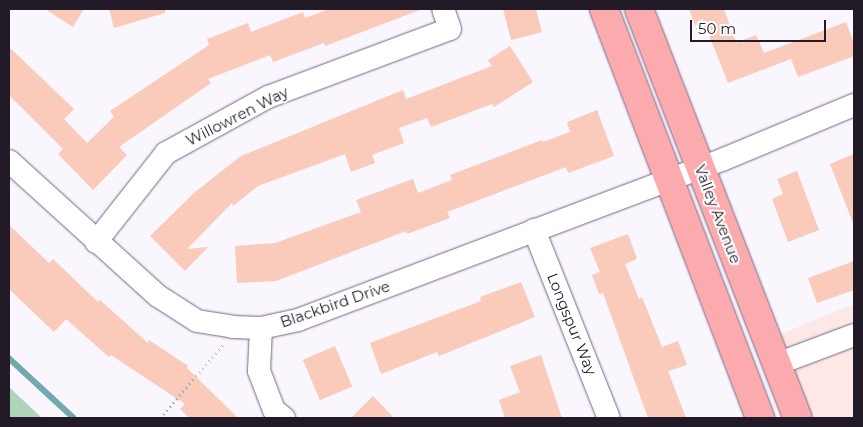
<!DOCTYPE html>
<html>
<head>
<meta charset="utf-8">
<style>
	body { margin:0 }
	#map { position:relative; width:863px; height:427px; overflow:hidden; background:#faf6fd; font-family:Montserrat,sans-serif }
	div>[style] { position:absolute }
	.commercial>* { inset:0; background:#fee8e6 }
	.green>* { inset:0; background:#aed4ba }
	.stream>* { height:5.5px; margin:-2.75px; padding:0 2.75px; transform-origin:2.75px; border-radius:2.75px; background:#72a9ac }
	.building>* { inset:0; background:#facaba; transform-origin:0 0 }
	.path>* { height:3px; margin-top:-1.5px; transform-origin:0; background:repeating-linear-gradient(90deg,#aea9b2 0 1px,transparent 0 5px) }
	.roads { filter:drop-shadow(0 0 1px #766481) drop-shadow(0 0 1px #766481) }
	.minor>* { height:22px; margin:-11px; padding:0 11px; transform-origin:11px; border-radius:11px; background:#fff }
	.major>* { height:28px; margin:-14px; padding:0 14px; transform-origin:14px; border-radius:14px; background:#fbaaad }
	span { translate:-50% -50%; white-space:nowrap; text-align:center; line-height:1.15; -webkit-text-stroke:4px #fff; paint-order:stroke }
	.street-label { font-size:15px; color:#221a26 }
	.frame { position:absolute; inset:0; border:10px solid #221a26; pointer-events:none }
	.scale { position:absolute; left:690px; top:20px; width:136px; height:22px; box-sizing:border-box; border:2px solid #221a26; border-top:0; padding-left:6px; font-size:15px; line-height:18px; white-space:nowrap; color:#221a26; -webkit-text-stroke:4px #fff; paint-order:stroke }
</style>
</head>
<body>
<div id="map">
	<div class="commercial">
		<i style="clip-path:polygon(854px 304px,854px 418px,806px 418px,776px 336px)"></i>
	</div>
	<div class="green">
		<i style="clip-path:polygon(9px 387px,42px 418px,9px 418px)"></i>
	</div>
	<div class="stream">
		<i style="left:9px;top:358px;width:88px;rotate:42.7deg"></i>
	</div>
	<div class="building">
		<i style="clip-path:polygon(45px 9px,84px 9px,73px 27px)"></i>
		<i style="clip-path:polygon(109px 9px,165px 9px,165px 13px,114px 28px)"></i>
		<i style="clip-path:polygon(329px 9px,420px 10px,325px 46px,324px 43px,273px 62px,270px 55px,208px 79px,211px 83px,119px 147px,127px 155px,93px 190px,58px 154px,63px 149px,9px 95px,9px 47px,74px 109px,64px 119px,87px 143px,114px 117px,110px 111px,209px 45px,207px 39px,248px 23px,251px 32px,303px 12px,305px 18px)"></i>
		<i style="clip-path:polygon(503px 9px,536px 9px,542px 32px,511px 40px)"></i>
		<i style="clip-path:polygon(689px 9px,724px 9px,736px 43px,756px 35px,764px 53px,846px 22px,854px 43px,854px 56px,798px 77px,791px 59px,728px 83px,707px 30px,698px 34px)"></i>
		<i style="clip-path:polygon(510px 46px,533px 82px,494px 107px,492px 104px,431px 127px,427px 118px,399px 128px,404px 143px,372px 155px,375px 163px,351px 172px,345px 154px,258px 186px,233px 206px,232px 203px,187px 249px,208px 247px,185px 271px,150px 236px,195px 192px,241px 156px,403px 90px,406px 99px,492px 66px,488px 60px)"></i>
		<i style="clip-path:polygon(597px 110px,614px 156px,568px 173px,566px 167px,447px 212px,450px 218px,407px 234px,406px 231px,276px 281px,237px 283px,235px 246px,275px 243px,361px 212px,356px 200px,413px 179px,418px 193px,452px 180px,450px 175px,542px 140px,543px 142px,570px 132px,567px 122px)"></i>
		<i style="clip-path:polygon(854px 154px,854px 223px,853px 223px,830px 164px)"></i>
		<i style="clip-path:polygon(797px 171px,819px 230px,788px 242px,772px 199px,783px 194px,777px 179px)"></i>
		<i style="clip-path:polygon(9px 225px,49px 263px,53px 259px,98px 302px,100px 300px,148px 343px,149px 340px,188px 366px,187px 368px,238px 418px,189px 418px,180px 409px,185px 404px,111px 355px,109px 357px,66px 319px,54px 332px,9px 289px)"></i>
		<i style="clip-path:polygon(628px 234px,637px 259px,625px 264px,639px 299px,642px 297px,662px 347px,678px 341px,687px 365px,668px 371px,686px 418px,648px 418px,603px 293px,599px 294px,592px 275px,600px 272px,590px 248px)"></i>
		<i style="clip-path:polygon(854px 261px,854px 290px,817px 303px,808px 278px)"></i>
		<i style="clip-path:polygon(521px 282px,535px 317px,439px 356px,437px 352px,381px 374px,370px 343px,481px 301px,480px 297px)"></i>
		<i style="left:335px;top:346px;width:44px;height:35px;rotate:67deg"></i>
		<i style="clip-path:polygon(541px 355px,562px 418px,505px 418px,499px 400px,520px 392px,510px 366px)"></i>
		<i style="clip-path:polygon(373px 396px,394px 418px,351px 418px)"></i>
	</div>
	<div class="path">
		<i style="left:160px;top:418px;width:96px;rotate:-49.2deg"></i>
	</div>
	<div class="roads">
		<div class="minor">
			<i style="left:9px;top:161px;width:201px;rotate:42.2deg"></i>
			<i style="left:158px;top:296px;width:46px;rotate:32.7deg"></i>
			<i style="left:197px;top:321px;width:36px;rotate:9deg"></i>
			<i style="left:233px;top:327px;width:28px;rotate:2deg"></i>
			<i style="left:261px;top:328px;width:38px;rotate:-12deg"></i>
			<i style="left:298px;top:320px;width:455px;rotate:-20.7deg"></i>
			<i style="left:724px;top:159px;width:141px;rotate:-22.6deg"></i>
			<i style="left:534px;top:230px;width:202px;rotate:68.3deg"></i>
			<i style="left:96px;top:242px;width:113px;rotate:-51.8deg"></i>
			<i style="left:166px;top:153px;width:116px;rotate:-28.8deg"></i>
			<i style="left:268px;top:97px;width:194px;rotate:-20.5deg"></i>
			<i style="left:450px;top:29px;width:21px;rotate:-109deg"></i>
			<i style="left:261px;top:328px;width:43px;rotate:92.7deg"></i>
			<i style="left:259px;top:371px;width:42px;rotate:69deg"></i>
			<i style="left:274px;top:410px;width:13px;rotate:39deg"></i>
			<i style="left:777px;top:364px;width:82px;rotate:-20.6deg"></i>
		</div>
		<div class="major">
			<i style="left:604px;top:9px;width:438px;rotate:69.1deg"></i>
			<i style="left:639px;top:9px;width:439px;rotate:68.8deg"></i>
		</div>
	</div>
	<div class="street-label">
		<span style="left:237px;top:116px;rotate:-27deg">Willowren Way</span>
		<span style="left:718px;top:214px;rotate:69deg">Valley Avenue</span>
		<span style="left:335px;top:304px;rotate:-19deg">Blackbird Drive</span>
		<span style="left:572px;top:324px;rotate:68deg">Longspur Way</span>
	</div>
	<div class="frame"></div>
	<div class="scale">50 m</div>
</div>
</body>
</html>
